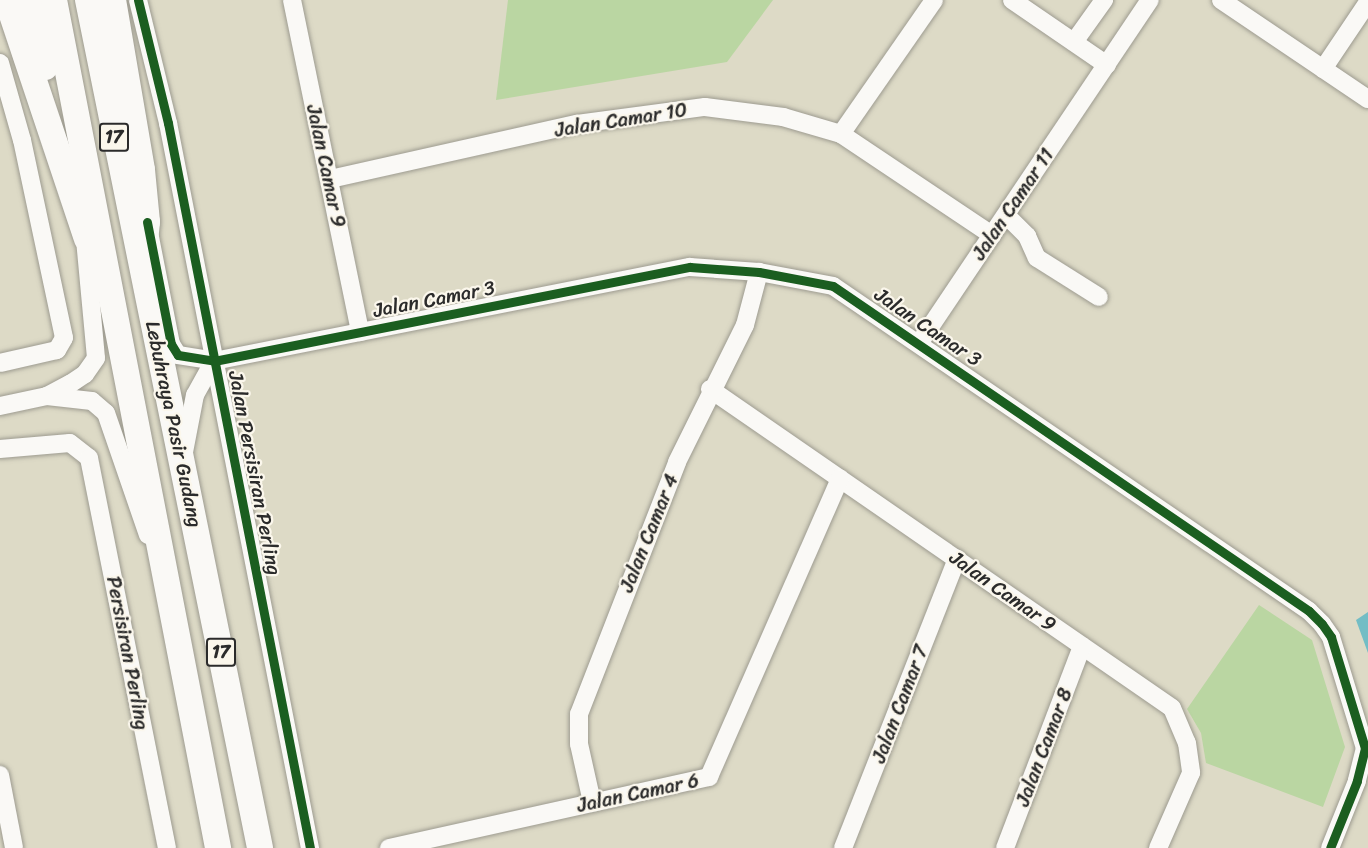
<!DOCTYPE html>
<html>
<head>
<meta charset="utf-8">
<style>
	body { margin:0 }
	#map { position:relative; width:1368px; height:848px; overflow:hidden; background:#dddac6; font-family:Sriracha,sans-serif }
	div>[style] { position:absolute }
	.green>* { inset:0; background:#bad6a2 }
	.water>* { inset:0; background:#73bdc5 }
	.roads { filter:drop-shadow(0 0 2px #9d9b90) drop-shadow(0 0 2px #9d9b90) }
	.minor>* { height:18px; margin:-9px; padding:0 9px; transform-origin:9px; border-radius:9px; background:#faf9f6 }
	.highway>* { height:26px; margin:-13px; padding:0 13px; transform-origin:13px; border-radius:13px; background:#faf9f6 }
	.cycleway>* { height:9px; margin:-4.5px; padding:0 4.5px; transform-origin:4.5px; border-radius:4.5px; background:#1b5e20 }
	span { translate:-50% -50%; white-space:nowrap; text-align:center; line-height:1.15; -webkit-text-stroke:4.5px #fbf7ec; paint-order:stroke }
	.shield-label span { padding:2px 4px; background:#fbf7ec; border:2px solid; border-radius:4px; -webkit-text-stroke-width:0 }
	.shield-label { font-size:18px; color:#2b2b2b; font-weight:700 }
	.street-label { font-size:20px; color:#2b2b2b }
</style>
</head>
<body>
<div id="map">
	<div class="green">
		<i style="clip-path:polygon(508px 0,773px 0,727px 62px,496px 100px)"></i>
		<i style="clip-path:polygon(1259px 605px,1312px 640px,1345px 747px,1323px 807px,1206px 763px,1201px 733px,1187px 709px)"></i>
	</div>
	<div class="water">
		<i style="clip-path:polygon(1368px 612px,1368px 653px,1356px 620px)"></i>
	</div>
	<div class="roads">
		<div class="minor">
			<i style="left:138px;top:0;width:127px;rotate:76.3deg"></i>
			<i style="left:168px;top:123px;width:739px;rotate:78.92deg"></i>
			<i style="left:292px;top:0;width:339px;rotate:78.4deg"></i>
			<i style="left:1012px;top:0;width:115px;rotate:34.4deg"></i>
			<i style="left:1221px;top:0;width:177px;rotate:34deg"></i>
			<i style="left:1074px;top:42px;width:52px;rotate:-54.5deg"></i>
			<i style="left:0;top:63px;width:80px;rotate:74.1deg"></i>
			<i style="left:22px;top:140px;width:202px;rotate:78deg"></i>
			<i style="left:64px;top:338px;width:14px;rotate:120deg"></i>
			<i style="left:57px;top:350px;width:58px;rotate:167.2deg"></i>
			<i style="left:1323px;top:69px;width:81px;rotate:-56.1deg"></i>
			<i style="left:841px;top:134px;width:163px;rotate:-55.2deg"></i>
			<i style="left:330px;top:179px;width:253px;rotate:-12.6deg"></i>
			<i style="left:577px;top:124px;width:129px;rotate:-7.6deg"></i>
			<i style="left:705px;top:107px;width:79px;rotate:7.3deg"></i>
			<i style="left:783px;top:117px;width:60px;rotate:16.3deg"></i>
			<i style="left:841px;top:134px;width:182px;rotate:33.8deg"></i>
			<i style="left:1006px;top:215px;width:30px;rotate:45deg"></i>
			<i style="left:1027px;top:236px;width:24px;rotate:66deg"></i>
			<i style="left:1037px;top:258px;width:73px;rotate:32.2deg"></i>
			<i style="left:148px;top:227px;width:119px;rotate:78.9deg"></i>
			<i style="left:171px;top:344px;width:13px;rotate:58deg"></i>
			<i style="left:178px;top:355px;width:36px;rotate:9deg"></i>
			<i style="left:214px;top:361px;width:485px;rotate:-11.2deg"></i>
			<i style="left:690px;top:267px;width:69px;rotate:4.1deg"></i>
			<i style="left:759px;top:272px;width:75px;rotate:10.7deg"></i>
			<i style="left:833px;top:286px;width:576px;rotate:34.32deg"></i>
			<i style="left:1309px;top:611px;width:18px;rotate:45deg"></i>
			<i style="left:1322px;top:624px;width:16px;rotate:55deg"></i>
			<i style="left:1331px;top:637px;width:116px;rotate:73deg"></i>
			<i style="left:1365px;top:748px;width:34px;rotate:104deg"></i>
			<i style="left:1357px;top:781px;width:72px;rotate:111.9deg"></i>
			<i style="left:920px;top:342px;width:412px;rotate:-56.1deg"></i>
			<i style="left:710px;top:389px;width:561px;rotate:34.62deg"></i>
			<i style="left:1172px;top:708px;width:38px;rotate:67deg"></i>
			<i style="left:1187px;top:743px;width:30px;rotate:82deg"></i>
			<i style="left:1191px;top:773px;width:82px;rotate:113.7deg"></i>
			<i style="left:47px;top:396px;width:45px;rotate:6.3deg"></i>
			<i style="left:92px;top:401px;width:18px;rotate:41deg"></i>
			<i style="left:106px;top:413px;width:129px;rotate:71deg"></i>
			<i style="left:0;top:406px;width:48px;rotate:-12deg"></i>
			<i style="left:47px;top:396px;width:26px;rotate:-28deg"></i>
			<i style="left:70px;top:384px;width:18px;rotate:-34deg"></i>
			<i style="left:85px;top:374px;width:19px;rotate:-55deg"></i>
			<i style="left:96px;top:358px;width:130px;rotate:-95.3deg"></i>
			<i style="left:0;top:449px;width:70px;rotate:-4.9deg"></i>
			<i style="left:70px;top:443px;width:24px;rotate:38deg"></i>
			<i style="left:89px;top:458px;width:398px;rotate:78.7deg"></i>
			<i style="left:184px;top:452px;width:58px;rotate:-79.1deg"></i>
			<i style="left:195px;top:395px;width:39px;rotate:-61deg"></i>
			<i style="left:0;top:775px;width:74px;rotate:79.1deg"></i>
			<i style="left:592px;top:802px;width:59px;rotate:-102.6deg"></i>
			<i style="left:579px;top:744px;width:30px;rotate:-90deg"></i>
			<i style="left:579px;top:714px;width:270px;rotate:-68.7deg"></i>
			<i style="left:677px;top:462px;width:153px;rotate:-63.6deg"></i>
			<i style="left:745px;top:325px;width:55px;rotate:-75.2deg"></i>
			<i style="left:389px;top:848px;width:328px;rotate:-12.5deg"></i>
			<i style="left:709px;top:777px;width:326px;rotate:-66.3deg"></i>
			<i style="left:843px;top:848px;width:311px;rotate:-68.5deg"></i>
			<i style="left:1005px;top:848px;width:216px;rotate:-69.1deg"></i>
		</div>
		<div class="highway">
			<i style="left:7px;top:0;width:252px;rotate:71.5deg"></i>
			<i style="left:29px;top:0;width:69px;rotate:76.6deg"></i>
			<i style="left:54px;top:0;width:864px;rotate:79.05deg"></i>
			<i style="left:88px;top:0;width:865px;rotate:78.53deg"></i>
			<i style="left:113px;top:0;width:172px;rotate:80.3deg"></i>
			<i style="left:142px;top:170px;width:52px;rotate:84.5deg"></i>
			<i style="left:147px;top:222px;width:18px;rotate:96deg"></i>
		</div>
	</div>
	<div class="cycleway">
		<i style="left:138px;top:0;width:127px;rotate:76.3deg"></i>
		<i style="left:168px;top:123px;width:739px;rotate:78.92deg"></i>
		<i style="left:147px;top:222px;width:124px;rotate:78.9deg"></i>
		<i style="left:171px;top:344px;width:13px;rotate:58deg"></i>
		<i style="left:178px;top:355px;width:36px;rotate:9deg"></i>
		<i style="left:214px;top:361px;width:485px;rotate:-11.2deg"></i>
		<i style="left:690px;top:267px;width:69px;rotate:4.1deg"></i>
		<i style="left:759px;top:272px;width:75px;rotate:10.7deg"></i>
		<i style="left:833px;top:286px;width:576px;rotate:34.32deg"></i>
		<i style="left:1309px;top:611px;width:18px;rotate:45deg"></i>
		<i style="left:1322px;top:624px;width:16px;rotate:55deg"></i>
		<i style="left:1331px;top:637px;width:116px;rotate:73deg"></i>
		<i style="left:1365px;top:748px;width:34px;rotate:104deg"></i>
		<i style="left:1357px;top:781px;width:72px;rotate:111.9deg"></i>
	</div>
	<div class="shield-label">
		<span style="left:114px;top:137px">17</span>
		<span style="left:221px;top:652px">17</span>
	</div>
	<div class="street-label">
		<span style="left:621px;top:120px;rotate:-9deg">Jalan Camar 10</span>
		<span style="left:326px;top:166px;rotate:78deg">Jalan Camar 9</span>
		<span style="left:1013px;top:204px;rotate:-56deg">Jalan Camar 11</span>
		<span style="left:434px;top:299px;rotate:-11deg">Jalan Camar 3</span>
		<span style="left:928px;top:327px;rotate:34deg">Jalan Camar 3</span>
		<span style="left:174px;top:424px;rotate:78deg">Lebuhraya Pasir Gudang</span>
		<span style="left:255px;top:473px;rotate:79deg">Jalan Persisiran Perling</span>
		<span style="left:649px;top:533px;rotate:-68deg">Jalan Camar 4</span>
		<span style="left:1003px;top:591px;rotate:35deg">Jalan Camar 9</span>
		<span style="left:128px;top:653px;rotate:79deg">Persisiran Perling</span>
		<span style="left:900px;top:704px;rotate:-69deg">Jalan Camar 7</span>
		<span style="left:1044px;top:747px;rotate:-69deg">Jalan Camar 8</span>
		<span style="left:638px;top:793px;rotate:-12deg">Jalan Camar 6</span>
	</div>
</div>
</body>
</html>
